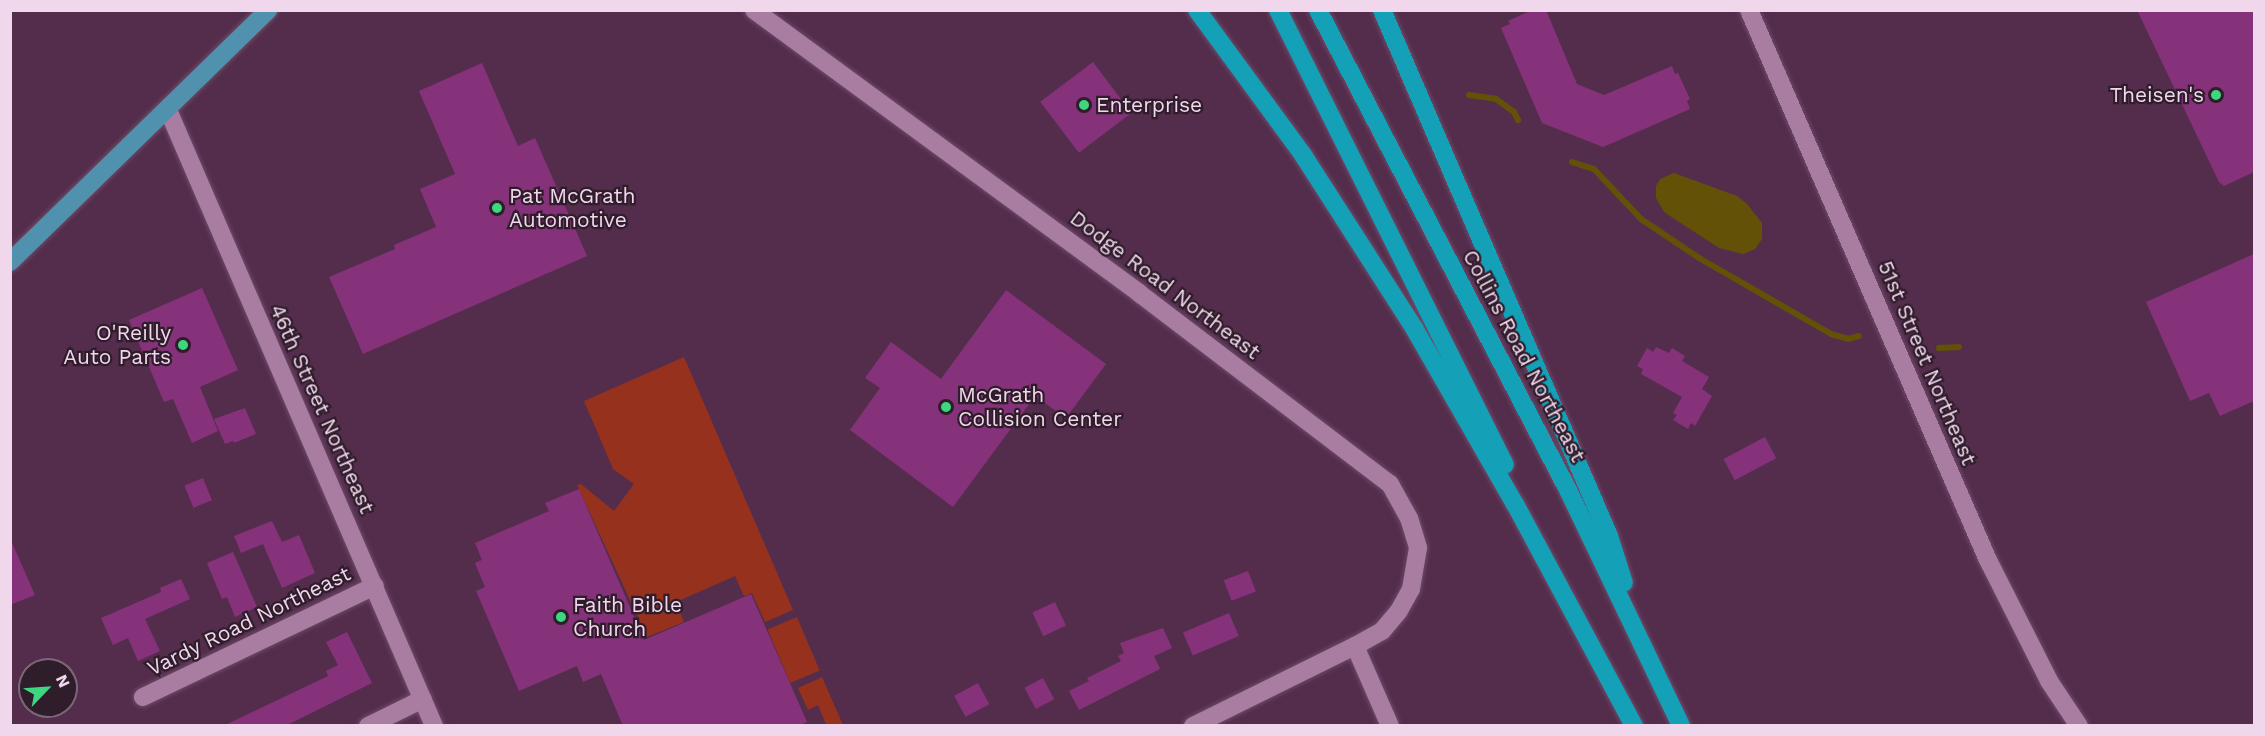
<!DOCTYPE html>
<html>
<head>
<meta charset="utf-8">
<style>
	body { margin:0 }
	#map { position:relative; width:2265px; height:736px; overflow:hidden; background:#542d4d; font-family:"Work Sans",sans-serif }
	div>[style] { position:absolute }
	.green>* { inset:0; background:#95311d; transform-origin:0 0 }
	.water>* { inset:0; background:#635108 }
	.stream>* { height:6px; margin:-3px; padding:0 3px; transform-origin:3px; border-radius:3px; background:#635108 }
	.building>* { inset:0; background:#85327a; transform-origin:0 0 }
	.roads { filter:drop-shadow(0 0 2px #6c4a67) drop-shadow(0 0 2px #6c4a67) }
	.minor>* { height:18px; margin:-9px; padding:0 9px; transform-origin:9px; border-radius:9px; background:#a97ca1 }
	.major>* { height:18px; margin:-9px; padding:0 9px; transform-origin:9px; border-radius:9px; background:#5092ae }
	.highway>* { height:18px; margin:-9px; padding:0 9px; transform-origin:9px; border-radius:9px; background:#14a0b7 }
	.dots>* { width:16px; height:16px; translate:-50% -50%; box-sizing:border-box; border:3px solid #2f1d2b; border-radius:50% }
	span { translate:-50% -50%; white-space:nowrap; text-align:center; line-height:1.15; -webkit-text-stroke:4.5px #2f1d2b; paint-order:stroke }
	.poi-label { font-size:21px; color:#f0d7eb }
	.right { translate:-100% -50%; text-align:right }
	.left { translate:0 -50%; text-align:left }
	.street-label { font-size:21px; color:#f0d7eb }
	.frame { position:absolute; inset:0; border:12px solid #f0d7eb; pointer-events:none }
	.north { position:absolute; left:18px; top:658px; width:60px; height:60px; box-sizing:border-box; background:#2f1d2b; border:2px solid #7c6778; border-radius:50%; rotate:65deg; font-size:16px; font-weight:700; line-height:24px; text-align:center; color:#f0d7eb }
	.north::after { content:''; display:block; margin:auto; width:21px; height:27px; background:#3cd77e; clip-path:polygon(50% 0,100% 100%,50% 72%,0 100%) }
</style>
</head>
<body>
<div id="map">
	<div class="green">
		<i style="clip-path:polygon(684px 357px,793px 610px,765px 622px,752px 593px,744px 596px,735px 576px,676px 602px,684px 622px,647px 637px,577px 485px,581px 484px,614px 511px,634px 484px,613px 469px,584px 401px)"></i>
		<i style="left:797px;top:617px;width:58px;height:32px;rotate:67deg"></i>
		<i style="clip-path:polygon(822px 677px,843px 725px,826px 725px,818px 705px,808px 710px,798px 688px)"></i>
	</div>
	<div class="water">
		<i style="clip-path:polygon(1674px 173px,1737px 196px,1747px 204px,1762px 223px,1762px 239px,1755px 249px,1743px 254px,1719px 248px,1664px 212px,1656px 198px,1656px 186px,1660px 179px)"></i>
	</div>
	<div class="stream">
		<i style="left:1469px;top:95px;width:27px;rotate:8deg"></i>
		<i style="left:1496px;top:99px;width:22px;rotate:36deg"></i>
		<i style="left:1514px;top:112px;width:9px;rotate:63deg"></i>
		<i style="left:1572px;top:162px;width:23px;rotate:18deg"></i>
		<i style="left:1594px;top:169px;width:69px;rotate:46.8deg"></i>
		<i style="left:1641px;top:219px;width:70px;rotate:33.9deg"></i>
		<i style="left:1699px;top:258px;width:152px;rotate:29.9deg"></i>
		<i style="left:1831px;top:334px;width:18px;rotate:16deg"></i>
		<i style="left:1848px;top:339px;width:11px;rotate:-15deg"></i>
		<i style="left:1939px;top:348px;width:20px;rotate:-3deg"></i>
	</div>
	<div class="building">
		<i style="clip-path:polygon(1532px 10px,1546px 10px,1577px 84px,1604px 95px,1672px 66px,1675px 74px,1678px 73px,1690px 99px,1687px 101px,1690px 109px,1603px 147px,1542px 123px,1501px 28px,1510px 24px,1508px 21px)"></i>
		<i style="clip-path:polygon(2137px 10px,2254px 10px,2254px 172px,2224px 186px,2219px 182px)"></i>
		<i style="left:1093px;top:62px;width:64px;height:66px;rotate:53deg"></i>
		<i style="clip-path:polygon(482px 63px,518px 146px,535px 138px,587px 256px,363px 354px,329px 277px,395px 249px,394px 245px,436px 227px,420px 189px,455px 174px,419px 91px)"></i>
		<i style="clip-path:polygon(2254px 254px,2254px 401px,2220px 416px,2209px 393px,2190px 401px,2146px 302px)"></i>
		<i style="clip-path:polygon(202px 288px,238px 370px,200px 387px,218px 431px,192px 443px,173px 399px,164px 402px,129px 320px)"></i>
		<i style="clip-path:polygon(1006px 290px,1106px 364px,1066px 418px,1035px 396px,953px 507px,850px 430px,880px 388px,865px 378px,891px 342px,941px 379px)"></i>
		<i style="clip-path:polygon(1656px 347px,1669px 353px,1672px 348px,1685px 356px,1682px 361px,1709px 377px,1702px 389px,1712px 396px,1695px 426px,1691px 423px,1688px 429px,1673px 420px,1677px 415px,1673px 413px,1682px 397px,1641px 374px,1643px 369px,1637px 366px,1647px 348px,1653px 352px)"></i>
		<i style="clip-path:polygon(245px 408px,256px 434px,234px 443px,233px 441px,225px 444px,214px 419px)"></i>
		<i style="left:1765px;top:437px;width:24px;height:47px;rotate:62deg"></i>
		<i style="left:203px;top:478px;width:24px;height:20px;rotate:68deg"></i>
		<i style="clip-path:polygon(579px 489px,644px 640px,751px 594px,807px 722px,798px 726px,623px 726px,601px 674px,583px 682px,577px 666px,519px 691px,476px 591px,485px 587px,475px 563px,482px 560px,475px 543px,549px 511px,545px 503px)"></i>
		<i style="clip-path:polygon(272px 521px,282px 542px,299px 535px,315px 573px,282px 588px,263px 544px,241px 553px,234px 536px)"></i>
		<i style="clip-path:polygon(10px 538px,35px 595px,10px 605px)"></i>
		<i style="clip-path:polygon(233px 552px,257px 607px,235px 617px,227px 597px,222px 599px,207px 563px)"></i>
		<i style="left:1248px;top:571px;width:22px;height:26px;rotate:69deg"></i>
		<i style="clip-path:polygon(181px 579px,190px 599px,145px 619px,160px 651px,138px 661px,128px 638px,113px 645px,101px 618px,161px 592px,160px 588px)"></i>
		<i style="left:1055px;top:602px;width:26px;height:25px;rotate:65deg"></i>
		<i style="left:1229px;top:613px;width:25px;height:50px;rotate:67deg"></i>
		<i style="clip-path:polygon(1163px 628px,1172px 648px,1154px 656px,1160px 669px,1079px 710px,1069px 691px,1089px 681px,1087px 678px,1121px 661px,1118px 656px,1124px 653px,1120px 643px)"></i>
		<i style="clip-path:polygon(347px 632px,372px 683px,285px 726px,223px 726px,328px 676px,326px 671px,338px 665px,326px 642px)"></i>
		<i style="left:1043px;top:678px;width:24px;height:21px;rotate:62deg"></i>
		<i style="left:978px;top:683px;width:24px;height:27px;rotate:62deg"></i>
	</div>
	<div class="roads">
		<div class="minor">
			<i style="left:754px;top:10px;width:478px;rotate:36.3deg"></i>
			<i style="left:1139px;top:293px;width:315px;rotate:37.3deg"></i>
			<i style="left:1390px;top:484px;width:39px;rotate:61deg"></i>
			<i style="left:1409px;top:518px;width:31px;rotate:73deg"></i>
			<i style="left:1418px;top:548px;width:42px;rotate:99.7deg"></i>
			<i style="left:1411px;top:589px;width:26px;rotate:119deg"></i>
			<i style="left:1398px;top:612px;width:25px;rotate:130deg"></i>
			<i style="left:1382px;top:631px;width:31px;rotate:151deg"></i>
			<i style="left:1749px;top:10px;width:597px;rotate:66.52deg"></i>
			<i style="left:1987px;top:558px;width:138px;rotate:63.2deg"></i>
			<i style="left:2049px;top:681px;width:54px;rotate:56.3deg"></i>
			<i style="left:168px;top:110px;width:671px;rotate:66.64deg"></i>
			<i style="left:143px;top:697px;width:257px;rotate:-25.6deg"></i>
			<i style="left:368px;top:726px;width:61px;rotate:-26.1deg"></i>
			<i style="left:1193px;top:726px;width:181px;rotate:-26.3deg"></i>
			<i style="left:1355px;top:646px;width:87px;rotate:66.4deg"></i>
		</div>
		<div class="major">
			<i style="left:10px;top:262px;width:361px;rotate:-44.3deg"></i>
		</div>
		<div class="highway">
			<i style="left:1197px;top:10px;width:180px;rotate:53.8deg"></i>
			<i style="left:1303px;top:155px;width:206px;rotate:57.3deg"></i>
			<i style="left:1414px;top:328px;width:203px;rotate:60.2deg"></i>
			<i style="left:1515px;top:504px;width:252px;rotate:61.8deg"></i>
			<i style="left:1278px;top:10px;width:508px;rotate:63.49deg"></i>
			<i style="left:1318px;top:10px;width:543px;rotate:62.49deg"></i>
			<i style="left:1569px;top:492px;width:259px;rotate:64.4deg"></i>
			<i style="left:1382px;top:10px;width:573px;rotate:66.66deg"></i>
			<i style="left:1609px;top:536px;width:49px;rotate:72.3deg"></i>
		</div>
	</div>
	<div class="dots">
		<i style="left:2216px;top:95px;background:#3cd77e"></i>
		<i style="left:1084px;top:105px;background:#3cd77e"></i>
		<i style="left:497px;top:208px;background:#3cd77e"></i>
		<i style="left:183px;top:345px;background:#3cd77e"></i>
		<i style="left:946px;top:407px;background:#3cd77e"></i>
		<i style="left:561px;top:617px;background:#3cd77e"></i>
	</div>
	<div class="poi-label">
		<span class="right" style="left:2204px;top:95px">Theisen's</span>
		<span class="left" style="left:1096px;top:105px">Enterprise</span>
		<span class="left" style="left:509px;top:208px">Pat McGrath<br>Automotive</span>
		<span class="right" style="left:171px;top:345px">O'Reilly<br>Auto Parts</span>
		<span class="left" style="left:958px;top:407px">McGrath<br>Collision Center</span>
		<span class="left" style="left:573px;top:617px">Faith Bible<br>Church</span>
	</div>
	<div class="street-label">
		<span style="left:1165px;top:285px;rotate:37deg">Dodge Road Northeast</span>
		<span style="left:1524px;top:356px;rotate:62deg">Collins Road Northeast</span>
		<span style="left:1927px;top:363px;rotate:67deg">51st Street Northeast</span>
		<span style="left:322px;top:409px;rotate:66deg">46th Street Northeast</span>
		<span style="left:249px;top:621px;rotate:-26deg">Vardy Road Northeast</span>
	</div>
	<div class="frame"></div>
	<div class="north">N</div>
</div>
</body>
</html>
